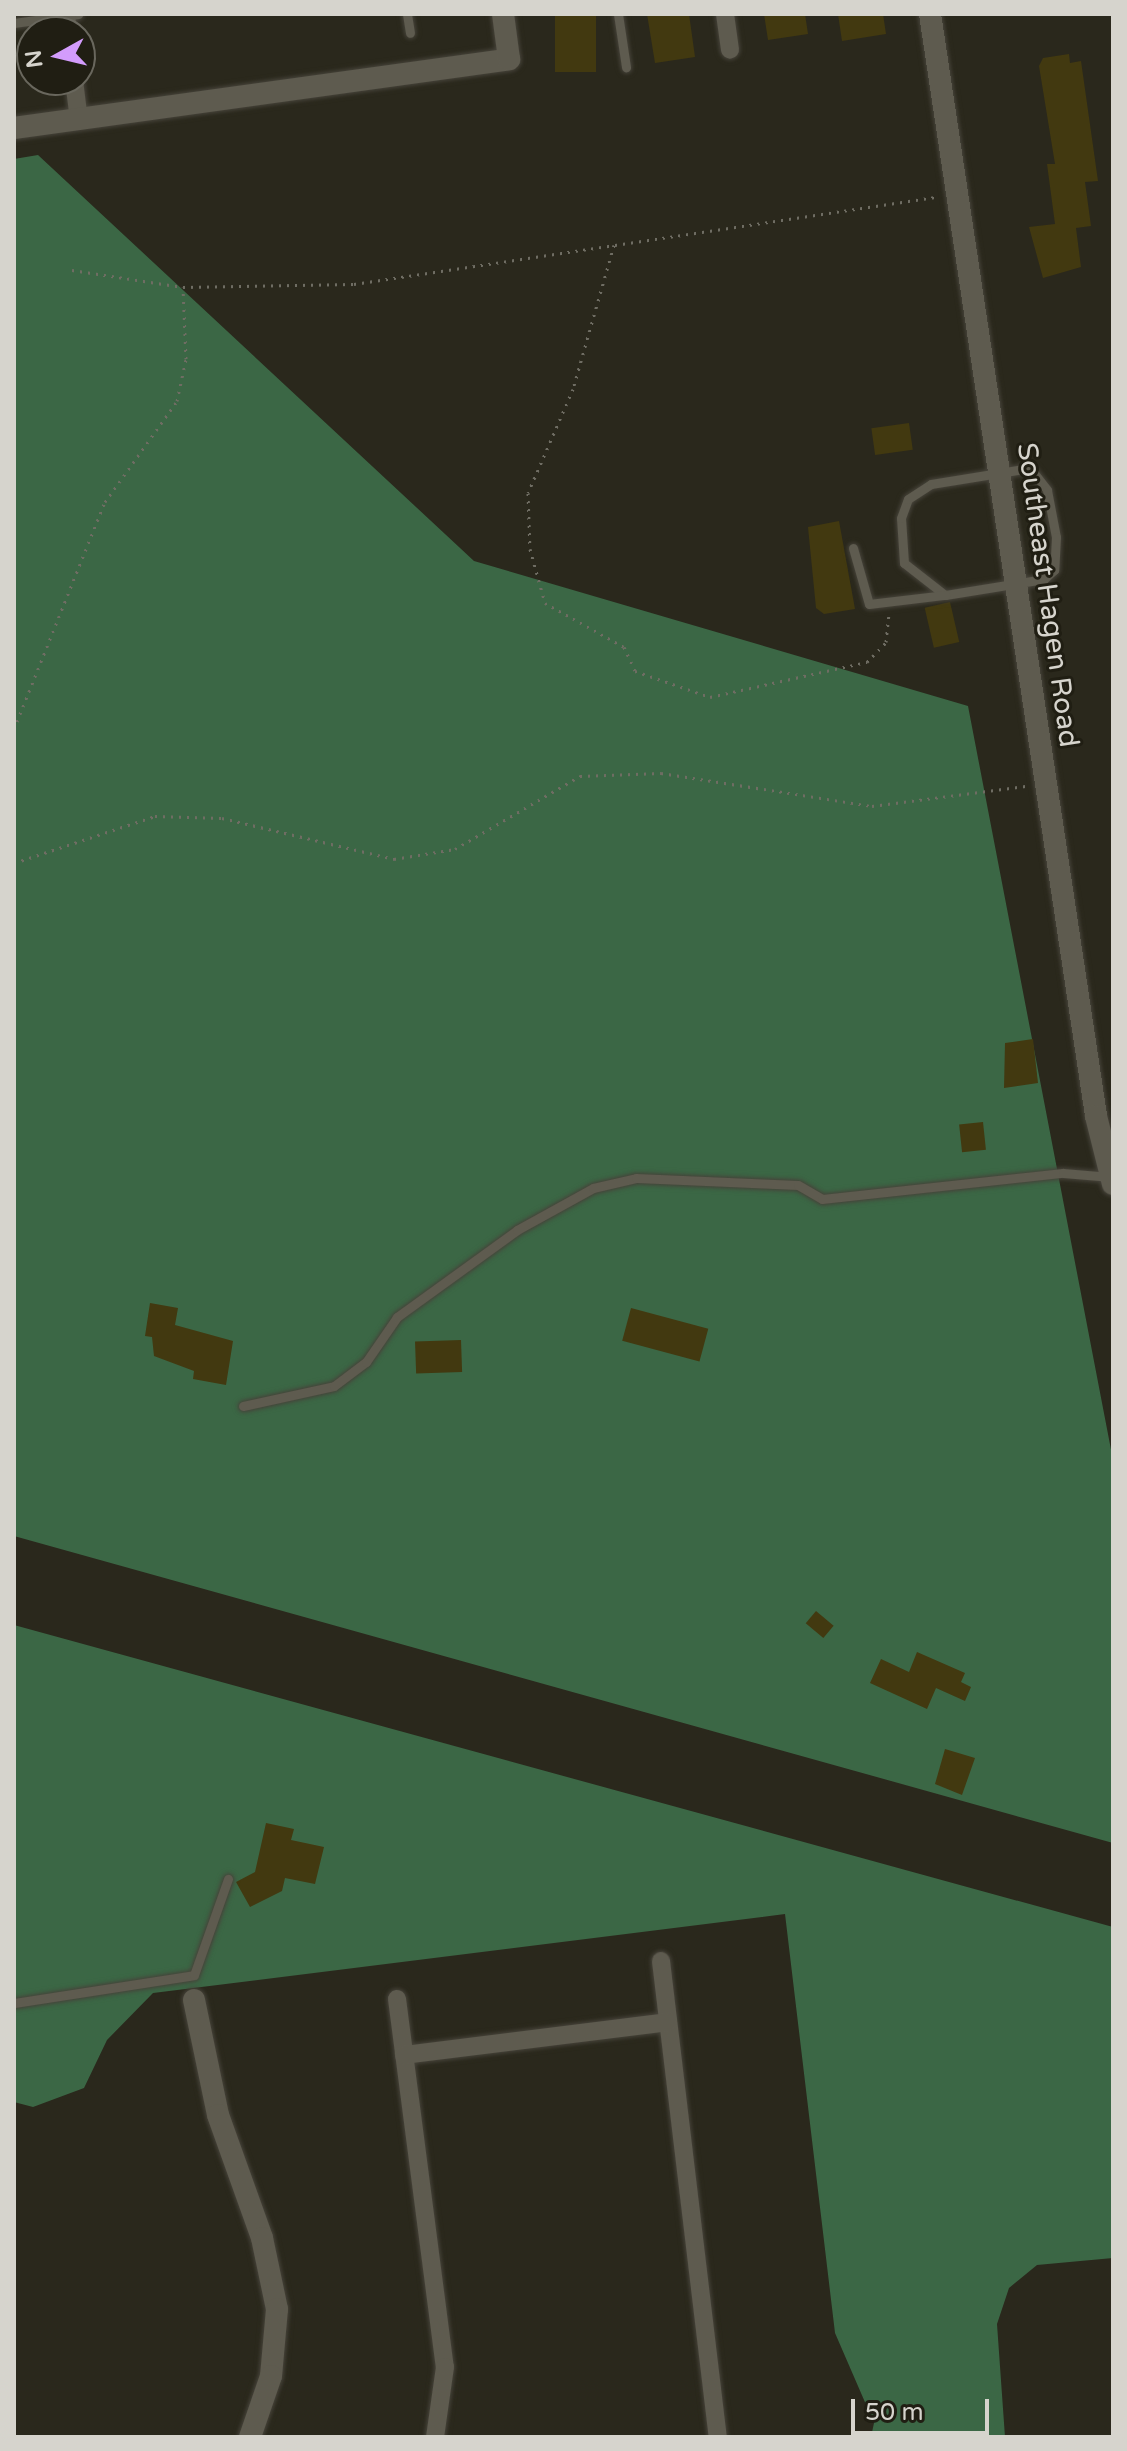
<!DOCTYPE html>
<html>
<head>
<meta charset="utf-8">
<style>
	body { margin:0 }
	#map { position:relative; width:1127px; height:2451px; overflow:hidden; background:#2a281c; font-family:"Varela Round",sans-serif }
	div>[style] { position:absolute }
	.forest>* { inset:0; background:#3b6745 }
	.building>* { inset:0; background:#423910; transform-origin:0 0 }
	.path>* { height:3px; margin-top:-1.5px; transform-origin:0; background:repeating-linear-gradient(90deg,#6f6d63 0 2px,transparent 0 8px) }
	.roads { filter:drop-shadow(0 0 2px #46433a) drop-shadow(0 0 2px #46433a) }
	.service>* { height:9px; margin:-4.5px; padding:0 4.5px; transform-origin:4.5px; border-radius:4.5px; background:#5e5b4f }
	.minor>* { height:18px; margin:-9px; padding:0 9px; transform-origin:9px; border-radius:9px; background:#5e5b4f }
	.tertiary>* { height:22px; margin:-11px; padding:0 11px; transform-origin:11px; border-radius:11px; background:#5e5b4f }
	span { translate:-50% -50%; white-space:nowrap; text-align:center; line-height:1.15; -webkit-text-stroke:6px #201e13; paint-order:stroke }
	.street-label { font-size:28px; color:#d6d4cd }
	.frame { position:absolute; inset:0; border:16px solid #d6d4cd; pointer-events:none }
	.north { position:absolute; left:16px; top:16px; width:80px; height:80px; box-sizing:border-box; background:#201e13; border:2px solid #69675d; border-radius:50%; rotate:262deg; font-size:22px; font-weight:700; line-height:32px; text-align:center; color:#d6d4cd }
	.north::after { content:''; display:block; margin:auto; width:28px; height:36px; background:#d39cfc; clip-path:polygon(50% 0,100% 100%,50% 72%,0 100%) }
	.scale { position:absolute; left:851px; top:2399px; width:138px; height:36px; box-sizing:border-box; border:4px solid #d6d4cd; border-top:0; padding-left:10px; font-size:24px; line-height:28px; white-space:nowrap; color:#d6d4cd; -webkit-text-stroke:6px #201e13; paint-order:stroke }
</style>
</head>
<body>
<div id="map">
	<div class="forest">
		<i style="clip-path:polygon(38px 155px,474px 561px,968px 706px,1113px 1460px,1113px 1843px,14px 1536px,14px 159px)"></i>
		<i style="clip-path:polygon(14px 1625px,1113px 1927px,1113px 2258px,1037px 2265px,1009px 2288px,997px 2324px,1005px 2437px,871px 2437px,874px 2423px,835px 2333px,785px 1914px,153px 1993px,107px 2040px,84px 2088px,33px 2107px,14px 2102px)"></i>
	</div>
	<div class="building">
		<i style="left:555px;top:14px;width:41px;height:58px"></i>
		<i style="clip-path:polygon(647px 14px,689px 14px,695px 57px,655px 63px)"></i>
		<i style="clip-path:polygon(764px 14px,805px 14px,808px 34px,768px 40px)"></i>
		<i style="clip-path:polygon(838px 14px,883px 14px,886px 34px,842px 41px)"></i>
		<i style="clip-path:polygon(1069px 54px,1070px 63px,1081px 61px,1098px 181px,1085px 182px,1091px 226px,1076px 228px,1081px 267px,1043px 278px,1029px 227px,1055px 224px,1047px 164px,1055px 164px,1039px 66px,1043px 58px)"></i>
		<i style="left:909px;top:423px;width:27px;height:38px;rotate:82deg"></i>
		<i style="clip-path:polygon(839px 521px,855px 609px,824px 614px,816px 608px,808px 527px)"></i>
		<i style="left:950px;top:602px;width:41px;height:26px;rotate:77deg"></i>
		<i style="clip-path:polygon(1033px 1039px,1038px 1083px,1004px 1088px,1005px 1043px)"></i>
		<i style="left:983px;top:1122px;width:28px;height:24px;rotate:84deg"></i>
		<i style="clip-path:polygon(150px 1303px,178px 1308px,175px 1325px,233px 1341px,226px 1385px,193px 1379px,194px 1371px,154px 1356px,152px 1337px,145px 1336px)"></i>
		<i style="left:631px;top:1308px;width:80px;height:34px;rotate:15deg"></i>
		<i style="left:461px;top:1340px;width:32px;height:46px;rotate:88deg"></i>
		<i style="left:816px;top:1611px;width:23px;height:16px;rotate:40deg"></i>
		<i style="clip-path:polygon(917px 1652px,965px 1673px,961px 1682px,971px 1687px,965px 1701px,936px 1688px,927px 1709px,870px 1683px,881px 1659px,909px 1672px)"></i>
		<i style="clip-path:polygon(945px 1749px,975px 1758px,962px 1795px,935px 1784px)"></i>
		<i style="clip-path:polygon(266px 1823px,294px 1829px,291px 1840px,324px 1847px,315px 1884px,285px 1878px,282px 1891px,250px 1907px,236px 1882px,255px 1872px)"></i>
	</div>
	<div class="path">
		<i style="left:614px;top:245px;width:150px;rotate:105.9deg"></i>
		<i style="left:573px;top:389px;width:113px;rotate:113.4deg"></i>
		<i style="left:528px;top:493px;width:56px;rotate:88deg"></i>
		<i style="left:530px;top:549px;width:56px;rotate:74.5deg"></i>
		<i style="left:545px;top:603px;width:90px;rotate:29.1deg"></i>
		<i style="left:624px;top:647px;width:26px;rotate:65deg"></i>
		<i style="left:635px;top:671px;width:79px;rotate:19.1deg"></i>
		<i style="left:710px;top:697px;width:161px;rotate:-12.6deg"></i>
		<i style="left:867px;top:662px;width:28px;rotate:-46deg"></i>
		<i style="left:886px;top:642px;width:27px;rotate:-84deg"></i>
		<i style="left:72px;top:270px;width:112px;rotate:8.7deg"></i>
		<i style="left:183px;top:287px;width:171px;rotate:-1deg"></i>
		<i style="left:354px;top:284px;width:588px;rotate:-8.5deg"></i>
		<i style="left:14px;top:729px;width:245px;rotate:-68.2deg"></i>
		<i style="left:105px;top:502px;width:124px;rotate:-54.5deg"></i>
		<i style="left:177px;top:401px;width:43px;rotate:-77.9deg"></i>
		<i style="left:186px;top:359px;width:72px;rotate:-92.4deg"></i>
		<i style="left:14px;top:863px;width:149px;rotate:-18.4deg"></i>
		<i style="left:155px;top:816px;width:67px;rotate:1.7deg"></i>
		<i style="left:222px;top:818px;width:177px;rotate:13.4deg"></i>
		<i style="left:394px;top:859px;width:62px;rotate:-9.3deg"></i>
		<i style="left:455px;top:849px;width:145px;rotate:-30.3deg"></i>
		<i style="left:580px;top:776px;width:81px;rotate:-2.1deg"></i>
		<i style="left:661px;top:773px;width:214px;rotate:8.9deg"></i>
		<i style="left:872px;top:806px;width:155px;rotate:-7.4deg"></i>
	</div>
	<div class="roads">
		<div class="service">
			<i style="left:407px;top:14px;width:19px;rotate:81deg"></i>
			<i style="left:618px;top:14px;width:54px;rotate:81.4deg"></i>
			<i style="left:14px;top:23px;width:65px;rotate:-8deg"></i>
			<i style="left:1030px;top:468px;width:28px;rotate:52deg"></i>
			<i style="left:1047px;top:490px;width:48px;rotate:79.2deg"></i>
			<i style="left:1056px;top:537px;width:33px;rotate:93deg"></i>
			<i style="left:1054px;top:570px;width:13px;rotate:138deg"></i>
			<i style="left:1044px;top:579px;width:100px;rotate:170.8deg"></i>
			<i style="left:945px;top:595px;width:52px;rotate:-142deg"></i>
			<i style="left:904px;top:563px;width:45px;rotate:-93.8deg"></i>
			<i style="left:901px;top:518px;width:20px;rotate:-70deg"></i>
			<i style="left:908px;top:499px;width:27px;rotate:-33deg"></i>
			<i style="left:931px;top:484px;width:100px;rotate:-9.2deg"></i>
			<i style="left:853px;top:548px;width:58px;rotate:74.1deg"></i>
			<i style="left:869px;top:604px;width:77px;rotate:-6.8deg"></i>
			<i style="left:243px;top:1406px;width:93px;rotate:-12.4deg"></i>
			<i style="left:334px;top:1386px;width:40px;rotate:-37deg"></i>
			<i style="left:366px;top:1362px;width:55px;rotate:-55.4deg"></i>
			<i style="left:397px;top:1317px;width:148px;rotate:-35.9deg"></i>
			<i style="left:517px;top:1230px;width:87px;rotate:-28.9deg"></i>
			<i style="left:593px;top:1188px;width:44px;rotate:-13.1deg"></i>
			<i style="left:636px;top:1178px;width:162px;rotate:2.5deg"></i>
			<i style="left:798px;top:1185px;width:28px;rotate:30deg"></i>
			<i style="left:822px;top:1199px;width:242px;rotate:-6.2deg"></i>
			<i style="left:1063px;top:1173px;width:48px;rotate:4.8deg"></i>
			<i style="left:14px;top:2003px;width:182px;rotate:-8.8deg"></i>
			<i style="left:194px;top:1975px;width:102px;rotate:-70.5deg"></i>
		</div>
		<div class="minor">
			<i style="left:66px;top:14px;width:18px;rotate:84deg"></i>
			<i style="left:725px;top:14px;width:36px;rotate:82deg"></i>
			<i style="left:74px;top:80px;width:38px;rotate:83deg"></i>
			<i style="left:661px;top:1961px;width:479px;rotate:83.2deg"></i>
			<i style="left:397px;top:1999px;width:371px;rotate:82.6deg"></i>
			<i style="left:445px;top:2367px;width:71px;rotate:98.1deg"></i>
			<i style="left:404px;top:2055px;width:266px;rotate:-7.1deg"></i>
		</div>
		<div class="tertiary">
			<i style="left:930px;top:14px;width:1114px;rotate:81.43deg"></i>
			<i style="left:1096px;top:1116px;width:70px;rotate:76deg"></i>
			<i style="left:14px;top:128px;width:500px;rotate:-7.9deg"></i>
			<i style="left:509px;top:59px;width:45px;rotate:-97.6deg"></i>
			<i style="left:194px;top:2000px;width:117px;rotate:78.2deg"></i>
			<i style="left:218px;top:2115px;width:131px;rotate:70.3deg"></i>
			<i style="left:262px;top:2238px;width:73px;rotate:78.1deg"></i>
			<i style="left:277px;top:2309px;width:67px;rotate:95.1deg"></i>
			<i style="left:271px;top:2376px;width:65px;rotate:109deg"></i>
		</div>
	</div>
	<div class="street-label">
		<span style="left:1048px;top:595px;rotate:82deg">Southeast Hagen Road</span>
	</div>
	<div class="frame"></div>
	<div class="north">N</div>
	<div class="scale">50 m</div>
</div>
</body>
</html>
